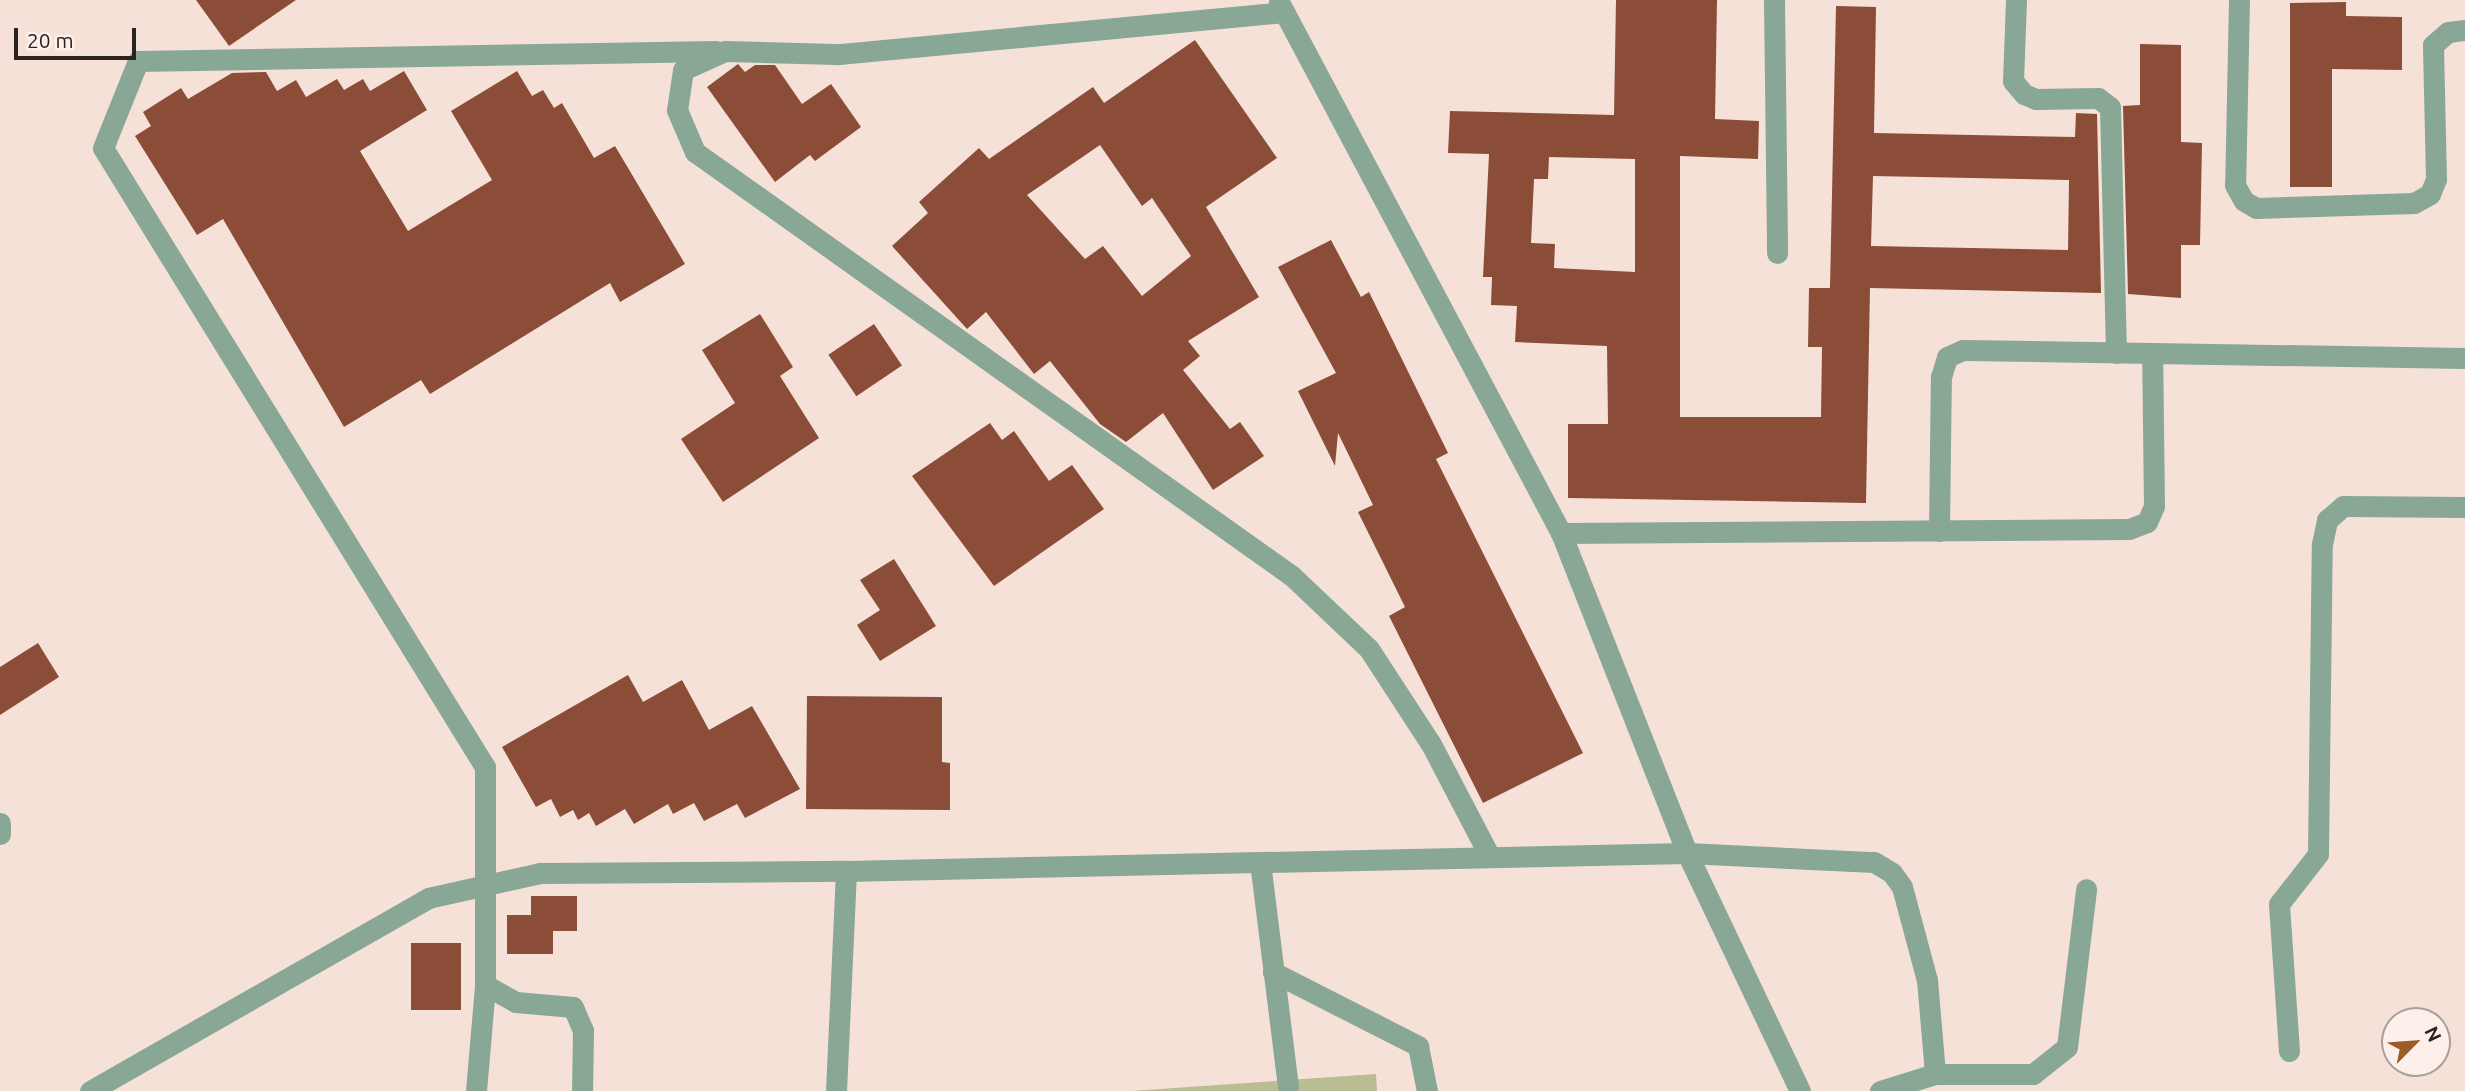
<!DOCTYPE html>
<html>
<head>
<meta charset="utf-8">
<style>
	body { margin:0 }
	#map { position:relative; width:2465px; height:1091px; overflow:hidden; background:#f6e1d9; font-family:Ubuntu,sans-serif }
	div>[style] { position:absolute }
	.green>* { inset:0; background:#babd91 }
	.building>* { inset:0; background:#8b4d37; transform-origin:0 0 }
	.minor>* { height:21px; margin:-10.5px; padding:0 10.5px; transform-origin:10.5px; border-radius:10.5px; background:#89a795 }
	span { translate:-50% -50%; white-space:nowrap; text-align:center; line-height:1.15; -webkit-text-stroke:7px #fdf0eb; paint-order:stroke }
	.north { position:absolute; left:2381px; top:1007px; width:70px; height:70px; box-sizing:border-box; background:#fdf0eb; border:2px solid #a99e9a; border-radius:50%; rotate:65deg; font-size:19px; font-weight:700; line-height:28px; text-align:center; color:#2b2321 }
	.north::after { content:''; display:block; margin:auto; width:24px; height:32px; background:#9d5c27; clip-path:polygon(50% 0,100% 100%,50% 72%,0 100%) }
	.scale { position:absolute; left:14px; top:28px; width:122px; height:32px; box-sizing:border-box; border:4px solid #2b2321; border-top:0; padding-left:9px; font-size:21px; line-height:24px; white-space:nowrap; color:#2b2321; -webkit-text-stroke:5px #fdf0eb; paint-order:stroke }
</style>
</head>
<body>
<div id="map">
	<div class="green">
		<i style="clip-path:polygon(1376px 1074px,1377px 1091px,1131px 1091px)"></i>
	</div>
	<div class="building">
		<i style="clip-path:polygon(196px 0,296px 0,229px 46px)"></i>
		<i style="clip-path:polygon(evenodd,1616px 0,1717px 0,1715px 119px,1759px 121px,1758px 159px,1680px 156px,1680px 417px,1821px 417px,1822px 347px,1808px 347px,1809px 288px,1830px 288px,1836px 6px,1876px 7px,1874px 133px,2075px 137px,2076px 113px,2097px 114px,2101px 293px,1870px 288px,1866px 503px,1568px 498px,1568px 424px,1608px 424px,1607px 346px,1515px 342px,1517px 306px,1491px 305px,1492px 277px,1483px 277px,1489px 154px,1448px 153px,1450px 111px,1614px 115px,1616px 0,1549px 157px,1635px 159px,1635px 272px,1554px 268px,1555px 244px,1531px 243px,1534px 179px,1548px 179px,1549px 157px,1616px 0,1873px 176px,2069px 180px,2068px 250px,1871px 246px,1873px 176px)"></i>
		<i style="clip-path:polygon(2346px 2px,2346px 16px,2402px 17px,2402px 70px,2332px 69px,2332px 187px,2290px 187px,2290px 3px)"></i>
		<i style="clip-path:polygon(evenodd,1195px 40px,1277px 158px,1206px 207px,1259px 297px,1188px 341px,1200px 356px,1183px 370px,1230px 429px,1240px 422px,1264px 456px,1213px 490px,1163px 413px,1126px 442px,1100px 424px,1050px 361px,1034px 374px,986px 312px,967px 329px,892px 246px,928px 213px,919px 202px,979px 148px,989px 159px,1093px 87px,1104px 103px,1195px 40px,1100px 145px,1142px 206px,1152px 198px,1191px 256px,1142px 296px,1103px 246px,1085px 259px,1027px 195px,1100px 145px)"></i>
		<i style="clip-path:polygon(2140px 44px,2181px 45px,2181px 142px,2202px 143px,2200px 245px,2181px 245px,2181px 298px,2128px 294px,2123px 106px,2140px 105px)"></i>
		<i style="clip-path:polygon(738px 64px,745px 72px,755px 65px,775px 65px,802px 104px,831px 84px,861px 127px,815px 161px,810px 155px,775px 182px,707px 87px)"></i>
		<i style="clip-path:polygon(404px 71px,427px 110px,360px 151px,408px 231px,492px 180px,451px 111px,517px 71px,532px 96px,543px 90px,554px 108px,562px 103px,594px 158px,615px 146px,685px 264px,620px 302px,610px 283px,430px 394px,421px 380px,344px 427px,223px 219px,197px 235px,135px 136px,151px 126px,143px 112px,181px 88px,188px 99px,232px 73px,266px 72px,277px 91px,296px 80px,306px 97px,337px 79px,344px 90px,363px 79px,370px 91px)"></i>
		<i style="clip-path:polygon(1331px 240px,1361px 297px,1369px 292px,1448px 453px,1436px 459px,1583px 753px,1483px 803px,1389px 616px,1405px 607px,1358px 512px,1373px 505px,1338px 433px,1335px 466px,1298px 391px,1336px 373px,1278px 267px)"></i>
		<i style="clip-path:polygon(760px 314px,793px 367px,780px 376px,819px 438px,723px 502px,681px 439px,735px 403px,702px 350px)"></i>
		<i style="left:874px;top:324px;width:50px;height:55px;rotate:56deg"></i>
		<i style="clip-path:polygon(990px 423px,1002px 440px,1014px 431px,1049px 481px,1072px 465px,1104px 509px,994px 586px,912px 476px)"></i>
		<i style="clip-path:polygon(894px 559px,936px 626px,880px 661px,857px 625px,880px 610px,860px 580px)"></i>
		<i style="clip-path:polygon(38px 643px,59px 677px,0 715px,0 667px)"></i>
		<i style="clip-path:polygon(628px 675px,643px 702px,682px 680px,709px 730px,752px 706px,800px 789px,745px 818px,737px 804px,704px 821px,694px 803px,673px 814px,668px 804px,634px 824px,625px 809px,596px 826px,589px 813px,578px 820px,573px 810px,560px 817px,551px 799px,536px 807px,502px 747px)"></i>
		<i style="clip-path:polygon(807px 696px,942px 697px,942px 762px,950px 763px,950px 810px,806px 809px)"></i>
		<i style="clip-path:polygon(531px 896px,577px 896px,577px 931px,553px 931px,553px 954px,507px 954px,507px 915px,531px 915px)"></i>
		<i style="left:411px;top:943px;width:50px;height:67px"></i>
	</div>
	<div class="minor">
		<i style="left:1774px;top:0;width:253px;rotate:89.3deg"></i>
		<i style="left:2016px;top:0;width:81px;rotate:92.1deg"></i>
		<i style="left:2013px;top:81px;width:17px;rotate:50deg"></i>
		<i style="left:2024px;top:94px;width:13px;rotate:23deg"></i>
		<i style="left:2036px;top:99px;width:62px;rotate:-0.9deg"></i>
		<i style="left:2098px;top:98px;width:15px;rotate:37deg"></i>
		<i style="left:2110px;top:107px;width:246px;rotate:88.6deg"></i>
		<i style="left:2239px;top:0;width:185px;rotate:91.2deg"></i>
		<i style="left:2235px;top:185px;width:18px;rotate:61deg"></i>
		<i style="left:2244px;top:201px;width:14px;rotate:30deg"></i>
		<i style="left:2256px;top:208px;width:158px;rotate:-1.8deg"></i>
		<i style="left:2414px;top:203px;width:18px;rotate:-29deg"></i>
		<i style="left:2430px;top:194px;width:16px;rotate:-68deg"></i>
		<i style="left:2436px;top:179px;width:134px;rotate:-91.3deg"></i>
		<i style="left:2433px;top:45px;width:20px;rotate:-41deg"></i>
		<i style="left:2448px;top:32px;width:17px;rotate:-7deg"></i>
		<i style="left:1279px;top:2px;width:601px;rotate:62.03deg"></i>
		<i style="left:1561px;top:533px;width:344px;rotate:68.5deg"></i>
		<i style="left:1687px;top:853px;width:263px;rotate:64.6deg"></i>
		<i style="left:1284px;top:12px;width:450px;rotate:174.6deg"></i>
		<i style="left:836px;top:54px;width:111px;rotate:-178.5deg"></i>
		<i style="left:725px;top:51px;width:46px;rotate:155.7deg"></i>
		<i style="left:683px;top:70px;width:40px;rotate:98.5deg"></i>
		<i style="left:677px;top:110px;width:46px;rotate:66.8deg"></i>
		<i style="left:695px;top:152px;width:732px;rotate:35.38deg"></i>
		<i style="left:1292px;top:576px;width:106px;rotate:43.5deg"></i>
		<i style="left:1369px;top:649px;width:113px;rotate:56.9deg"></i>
		<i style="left:1431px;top:744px;width:127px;rotate:62.4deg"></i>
		<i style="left:1939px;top:531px;width:154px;rotate:-89.3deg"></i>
		<i style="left:1941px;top:377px;width:21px;rotate:-73deg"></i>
		<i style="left:1947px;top:357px;width:17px;rotate:-24deg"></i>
		<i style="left:1963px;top:350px;width:502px;rotate:0.91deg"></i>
		<i style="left:1561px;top:533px;width:568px;rotate:-0.4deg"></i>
		<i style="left:2129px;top:529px;width:19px;rotate:-21deg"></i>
		<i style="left:2147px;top:522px;width:17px;rotate:-66deg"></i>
		<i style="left:2154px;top:506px;width:153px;rotate:-90.7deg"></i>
		<i style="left:0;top:823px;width:11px;rotate:90deg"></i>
		<i style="left:1260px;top:862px;width:226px;rotate:82.9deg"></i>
		<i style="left:1273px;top:972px;width:163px;rotate:27deg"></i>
		<i style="left:1418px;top:1046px;width:46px;rotate:78.7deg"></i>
		<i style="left:485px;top:985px;width:35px;rotate:29deg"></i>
		<i style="left:516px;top:1002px;width:57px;rotate:5deg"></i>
		<i style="left:573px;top:1007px;width:25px;rotate:67deg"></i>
		<i style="left:583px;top:1030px;width:61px;rotate:90.9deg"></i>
		<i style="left:2289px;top:1051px;width:147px;rotate:-93.9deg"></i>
		<i style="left:2279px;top:904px;width:63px;rotate:-52deg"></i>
		<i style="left:2318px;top:854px;width:310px;rotate:-89.3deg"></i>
		<i style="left:2322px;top:544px;width:25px;rotate:-78deg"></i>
		<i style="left:2327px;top:520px;width:21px;rotate:-41deg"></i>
		<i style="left:2343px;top:506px;width:122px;rotate:0.5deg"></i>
		<i style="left:90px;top:1091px;width:389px;rotate:-29.7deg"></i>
		<i style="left:428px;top:898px;width:115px;rotate:-12.6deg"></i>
		<i style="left:540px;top:873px;width:306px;rotate:-0.4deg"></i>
		<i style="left:846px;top:871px;width:841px;rotate:-1.23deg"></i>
		<i style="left:1687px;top:853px;width:187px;rotate:2.8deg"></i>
		<i style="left:1874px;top:862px;width:21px;rotate:31deg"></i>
		<i style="left:1892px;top:873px;width:17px;rotate:54deg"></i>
		<i style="left:1902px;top:887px;width:96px;rotate:75deg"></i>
		<i style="left:1927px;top:980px;width:94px;rotate:85.1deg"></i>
		<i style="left:476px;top:1091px;width:106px;rotate:-85.1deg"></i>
		<i style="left:485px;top:985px;width:218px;rotate:-90deg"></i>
		<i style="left:485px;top:767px;width:727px;rotate:-121.68deg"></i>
		<i style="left:103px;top:148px;width:94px;rotate:-68.1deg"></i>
		<i style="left:138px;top:61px;width:578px;rotate:-0.99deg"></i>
		<i style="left:836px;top:1091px;width:220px;rotate:-87.4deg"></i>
		<i style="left:1880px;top:1091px;width:58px;rotate:-17.2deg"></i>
		<i style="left:1935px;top:1074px;width:98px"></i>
		<i style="left:2033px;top:1074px;width:43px;rotate:-38.5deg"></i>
		<i style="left:2067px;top:1047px;width:159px;rotate:-83.1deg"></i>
	</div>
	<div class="north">N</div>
	<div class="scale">20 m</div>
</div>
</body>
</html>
